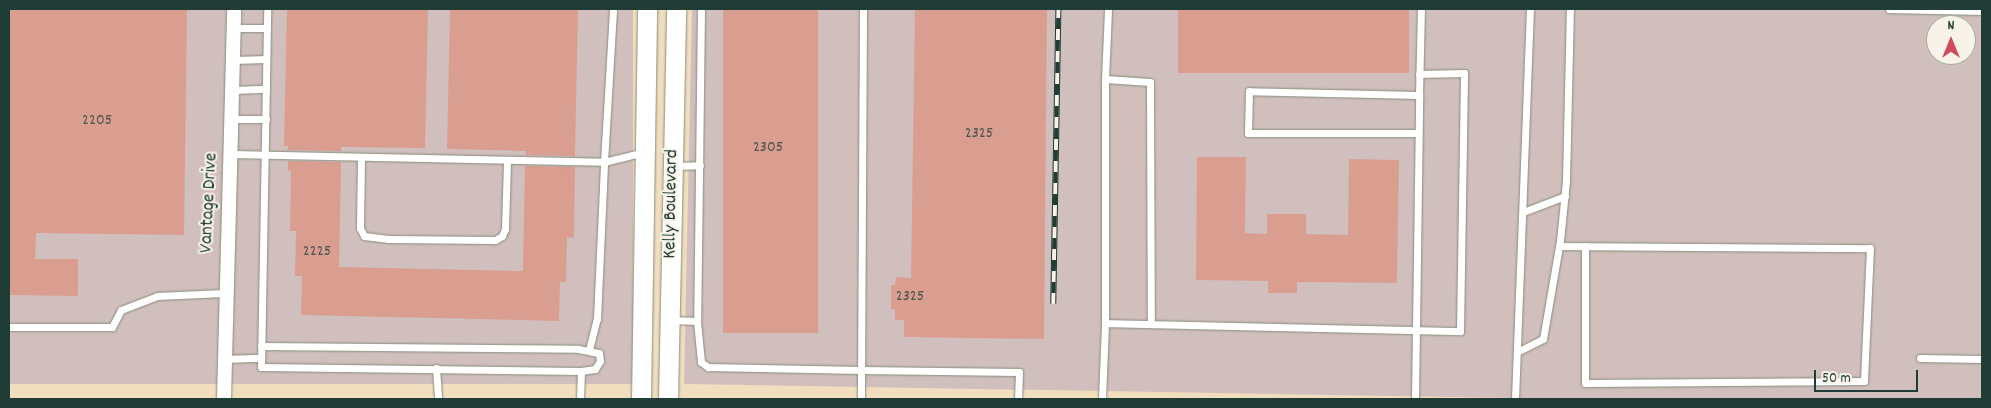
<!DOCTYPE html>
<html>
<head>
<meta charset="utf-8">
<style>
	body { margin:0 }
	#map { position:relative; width:1991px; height:408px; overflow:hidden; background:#f1debf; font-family:Dekko,sans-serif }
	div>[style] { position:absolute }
	.industrial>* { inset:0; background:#d1bfbe; transform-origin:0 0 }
	.building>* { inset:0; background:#da9e91; transform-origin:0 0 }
	.roads { filter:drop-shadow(0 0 1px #888e7a) drop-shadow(0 0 1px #888e7a) }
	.lane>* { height:7px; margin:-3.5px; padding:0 3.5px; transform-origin:3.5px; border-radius:3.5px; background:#fff }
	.street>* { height:14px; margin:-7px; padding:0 7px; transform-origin:7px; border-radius:7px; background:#fff }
	.secondary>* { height:19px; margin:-9.5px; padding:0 9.5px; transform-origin:9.5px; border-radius:9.5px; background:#fff }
	.rail>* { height:5.5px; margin-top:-2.75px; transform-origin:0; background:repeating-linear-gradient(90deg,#f7f3e8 0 11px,#1f3d34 0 22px); box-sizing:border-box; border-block:1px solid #1f3d34 }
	span { translate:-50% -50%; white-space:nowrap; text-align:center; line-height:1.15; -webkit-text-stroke:4px #f7f3e8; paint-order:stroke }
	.number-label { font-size:16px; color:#4e554b }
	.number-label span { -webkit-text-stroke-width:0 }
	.street-label { font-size:19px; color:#1f3d34 }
	.frame { position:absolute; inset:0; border:10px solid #1f3d34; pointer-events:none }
	.north { position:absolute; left:1926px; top:15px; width:50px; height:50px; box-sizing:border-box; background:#f7f3e8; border:1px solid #a1aaa0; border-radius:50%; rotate:0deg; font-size:14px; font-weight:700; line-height:20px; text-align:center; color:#1f3d34 }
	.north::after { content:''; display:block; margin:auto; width:18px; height:22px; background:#d1495b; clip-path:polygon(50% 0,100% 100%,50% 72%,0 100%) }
	.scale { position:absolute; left:1814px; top:370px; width:104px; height:22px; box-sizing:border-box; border:2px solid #1f3d34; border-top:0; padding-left:6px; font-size:15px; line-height:18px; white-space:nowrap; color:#1f3d34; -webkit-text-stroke:4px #f7f3e8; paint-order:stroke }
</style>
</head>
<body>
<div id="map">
	<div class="industrial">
		<i style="left:9px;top:9px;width:624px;height:375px"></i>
		<i style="clip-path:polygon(evenodd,692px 9px,1982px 9px,1982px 399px,1572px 399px,684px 384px,692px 9px,1936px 25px,1966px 25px,1966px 55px,1936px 55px,1936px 25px)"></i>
	</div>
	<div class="building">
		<i style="clip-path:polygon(9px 9px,187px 9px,184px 235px,36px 233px,35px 259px,78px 259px,78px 296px,9px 295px)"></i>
		<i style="clip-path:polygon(287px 9px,428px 9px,425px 148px,341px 147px,341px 151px,288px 150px,288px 146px,284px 146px)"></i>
		<i style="clip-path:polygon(450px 9px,578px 9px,575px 156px,526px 155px,526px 151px,447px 149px)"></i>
		<i style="left:723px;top:9px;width:95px;height:324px"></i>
		<i style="clip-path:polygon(915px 9px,1047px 9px,1044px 339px,904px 337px,904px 320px,895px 320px,895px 309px,891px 309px,891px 285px,895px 285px,896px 277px,911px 278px)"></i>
		<i style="left:1178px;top:9px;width:231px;height:64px"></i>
		<i style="clip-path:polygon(1197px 157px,1246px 157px,1245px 233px,1267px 234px,1267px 214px,1306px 214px,1306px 234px,1348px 235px,1349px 159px,1399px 160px,1397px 283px,1297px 282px,1297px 293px,1268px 293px,1268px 281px,1196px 280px)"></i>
		<i style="clip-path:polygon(288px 161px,341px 162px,339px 267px,523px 271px,525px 166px,575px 167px,574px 238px,567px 237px,566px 282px,560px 282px,559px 321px,301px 315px,302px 276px,295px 276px,296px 231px,290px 231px,291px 171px,288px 171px)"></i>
	</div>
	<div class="roads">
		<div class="lane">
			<i style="left:701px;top:9px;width:312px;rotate:90.7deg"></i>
			<i style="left:697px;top:321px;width:41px;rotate:84.4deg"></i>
			<i style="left:701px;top:362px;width:9px;rotate:36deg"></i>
			<i style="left:708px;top:367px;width:153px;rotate:1.1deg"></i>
			<i style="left:861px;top:370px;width:29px;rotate:90deg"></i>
			<i style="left:863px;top:9px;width:361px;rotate:90.3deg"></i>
			<i style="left:861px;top:370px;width:158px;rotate:0.7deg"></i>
			<i style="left:1019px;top:372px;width:27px;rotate:92deg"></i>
			<i style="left:1889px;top:9px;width:93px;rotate:1.2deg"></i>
			<i style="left:234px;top:28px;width:33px"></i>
			<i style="left:234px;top:60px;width:32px;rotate:-2deg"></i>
			<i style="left:1105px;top:79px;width:70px;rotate:-87.5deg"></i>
			<i style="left:233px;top:90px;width:33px;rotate:-2deg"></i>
			<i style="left:1419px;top:95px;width:86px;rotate:-88.7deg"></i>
			<i style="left:232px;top:119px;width:34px"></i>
			<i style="left:232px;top:154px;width:372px;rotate:1.2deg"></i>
			<i style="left:604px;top:162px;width:153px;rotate:-86.6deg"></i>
			<i style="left:361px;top:157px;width:71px;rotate:90.8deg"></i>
			<i style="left:360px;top:228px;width:9px;rotate:63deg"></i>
			<i style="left:364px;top:236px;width:25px;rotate:7deg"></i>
			<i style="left:389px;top:239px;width:106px;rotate:0.5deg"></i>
			<i style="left:495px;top:240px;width:8px;rotate:-30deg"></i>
			<i style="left:502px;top:236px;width:8px;rotate:-67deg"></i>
			<i style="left:505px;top:229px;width:69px;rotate:-88.3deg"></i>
			<i style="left:675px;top:166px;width:25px;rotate:-2deg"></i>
			<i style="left:1523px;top:212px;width:45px;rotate:-20.9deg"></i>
			<i style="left:1559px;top:246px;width:311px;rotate:0.4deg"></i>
			<i style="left:1870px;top:248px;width:133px;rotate:92.6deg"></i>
			<i style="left:1864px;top:381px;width:279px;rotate:179.6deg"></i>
			<i style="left:1585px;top:383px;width:137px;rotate:-90deg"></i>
			<i style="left:670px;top:320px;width:27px;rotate:2deg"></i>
			<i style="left:1105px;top:323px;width:244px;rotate:-90deg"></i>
			<i style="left:1105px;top:79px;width:45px;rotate:3.8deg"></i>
			<i style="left:1150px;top:82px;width:242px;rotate:89.8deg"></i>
			<i style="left:9px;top:327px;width:103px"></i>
			<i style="left:112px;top:327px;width:19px;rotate:-62deg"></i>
			<i style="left:121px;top:310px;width:39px;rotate:-21deg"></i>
			<i style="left:157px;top:296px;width:67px;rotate:-2.6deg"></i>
			<i style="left:261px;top:346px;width:317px;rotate:0.5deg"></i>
			<i style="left:578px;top:349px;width:21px;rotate:11deg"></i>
			<i style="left:599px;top:353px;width:8px;rotate:83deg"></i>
			<i style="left:600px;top:361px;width:9px;rotate:122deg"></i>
			<i style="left:595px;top:369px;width:14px;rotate:172deg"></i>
			<i style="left:581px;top:371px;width:320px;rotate:-179.3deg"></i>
			<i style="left:261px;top:367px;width:358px;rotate:-89deg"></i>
			<i style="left:589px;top:350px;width:32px;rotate:-76deg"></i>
			<i style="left:597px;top:319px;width:157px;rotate:-87.4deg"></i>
			<i style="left:604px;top:162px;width:41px;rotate:-14deg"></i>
			<i style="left:1517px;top:352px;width:29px;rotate:-27deg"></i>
			<i style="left:1543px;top:339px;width:99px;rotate:-80.2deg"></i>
			<i style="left:1560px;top:241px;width:60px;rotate:-84.3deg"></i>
			<i style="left:1566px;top:181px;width:172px;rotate:-88.7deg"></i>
			<i style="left:1920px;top:358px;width:62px;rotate:0.9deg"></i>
			<i style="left:224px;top:359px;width:37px;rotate:-2deg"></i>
			<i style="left:436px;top:368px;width:31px;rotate:86deg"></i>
			<i style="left:580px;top:399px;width:28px;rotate:-88deg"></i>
			<i style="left:1102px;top:399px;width:76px;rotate:-87.7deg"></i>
			<i style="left:1105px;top:323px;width:355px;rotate:1.3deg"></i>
			<i style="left:1460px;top:331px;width:258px;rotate:-89.1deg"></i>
			<i style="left:1464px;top:73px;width:45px;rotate:178.7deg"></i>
			<i style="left:1415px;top:399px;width:304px;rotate:-89.2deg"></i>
			<i style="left:1419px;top:95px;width:170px;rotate:-178.7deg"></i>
			<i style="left:1249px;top:91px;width:42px;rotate:91.4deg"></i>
			<i style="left:1248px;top:133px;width:170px"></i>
			<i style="left:1515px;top:399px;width:390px;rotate:-87.8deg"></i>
		</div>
		<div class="street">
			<i style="left:224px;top:399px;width:390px;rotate:-88.5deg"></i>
		</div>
		<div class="secondary">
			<i style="left:641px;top:399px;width:390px;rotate:-89.1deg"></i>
			<i style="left:668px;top:399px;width:390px;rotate:-88.8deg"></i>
		</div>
	</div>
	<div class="rail">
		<i style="left:1053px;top:304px;width:295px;rotate:-89deg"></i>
	</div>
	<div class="number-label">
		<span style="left:97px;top:121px">2205</span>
		<span style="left:979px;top:134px">2325</span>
		<span style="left:768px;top:148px">2305</span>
		<span style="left:317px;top:252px">2225</span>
		<span style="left:910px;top:297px">2325</span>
	</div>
	<div class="street-label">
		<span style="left:210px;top:203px;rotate:-87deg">Vantage Drive</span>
		<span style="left:672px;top:204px;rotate:-89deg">Kelly Boulevard</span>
	</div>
	<div class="frame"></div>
	<div class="north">N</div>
	<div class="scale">50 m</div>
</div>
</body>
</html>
